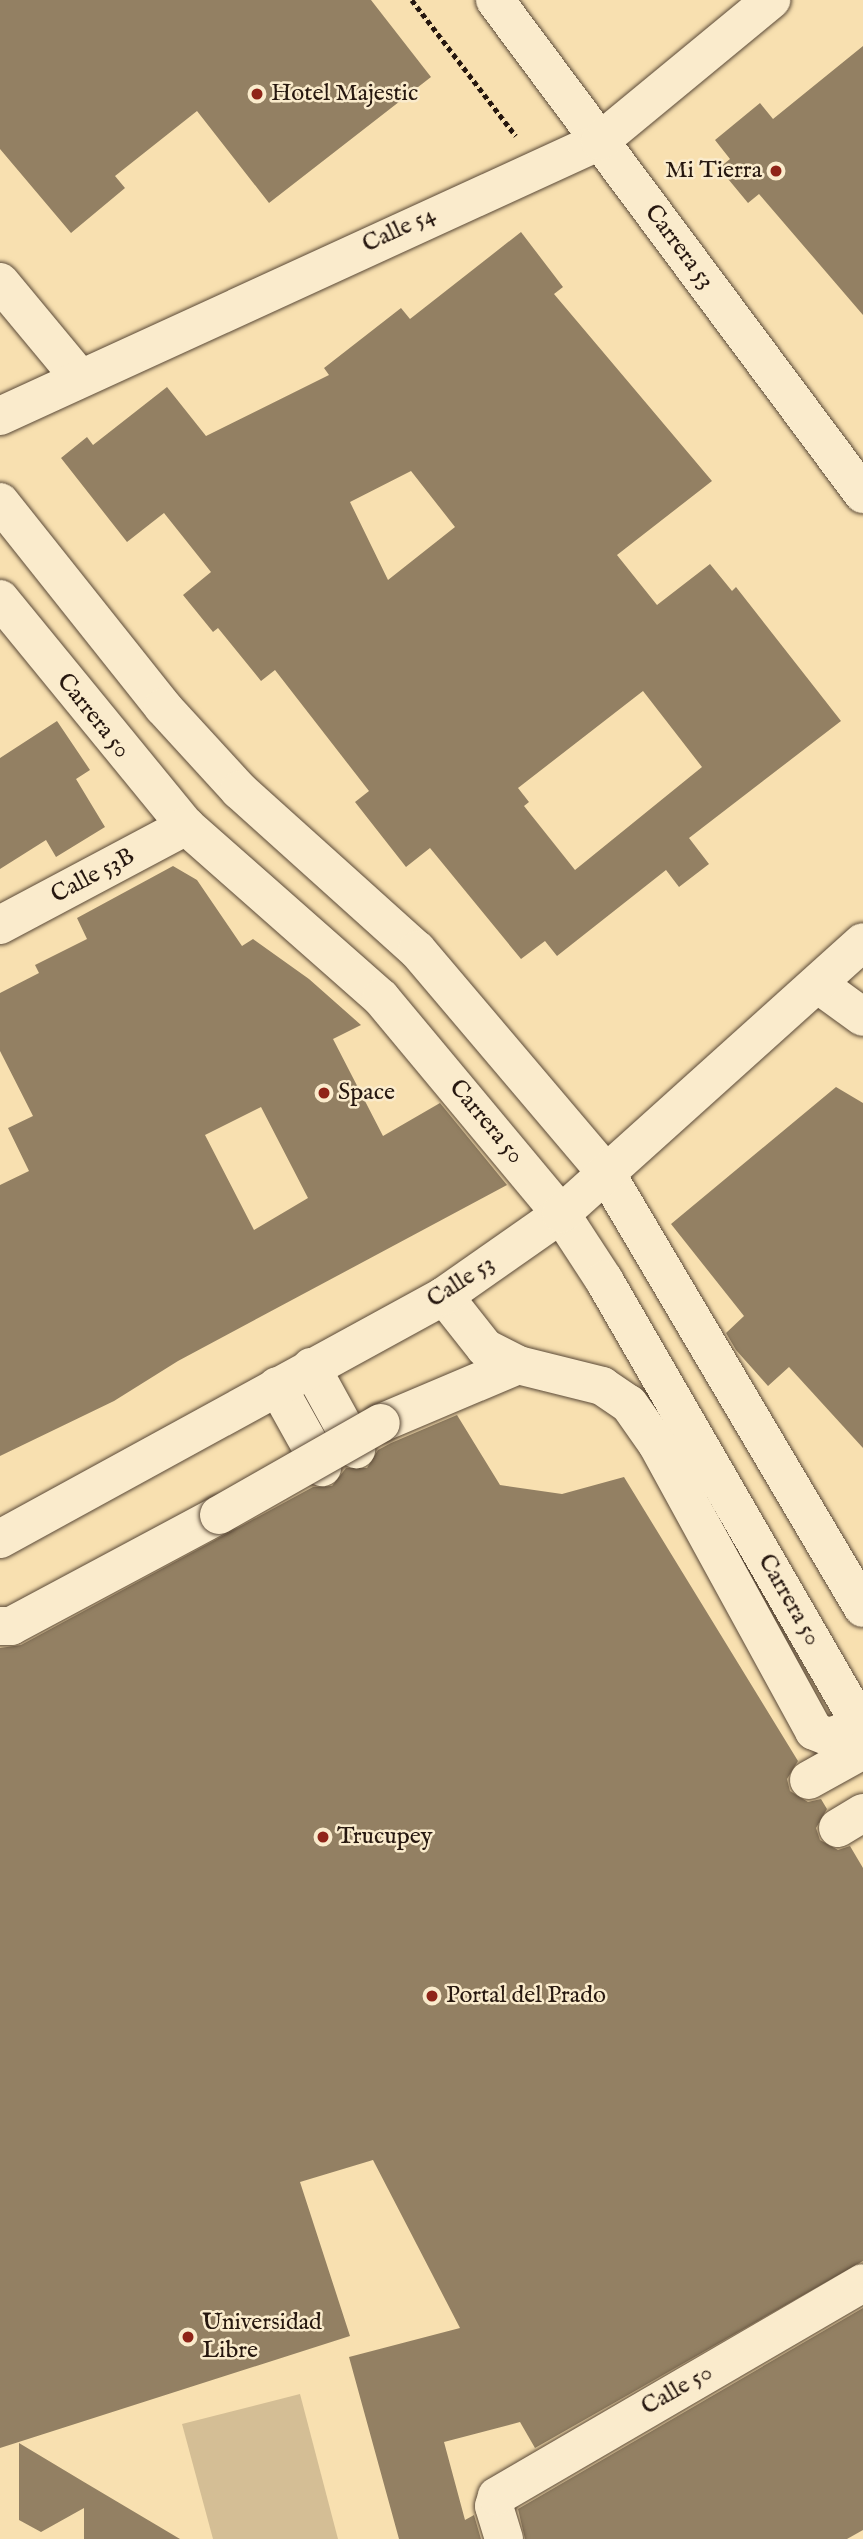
<!DOCTYPE html>
<html>
<head>
<meta charset="utf-8">
<style>
	body { margin:0 }
	#map { position:relative; width:863px; height:2539px; overflow:hidden; background:#f8e0b0; font-family:"IM FELL English",serif }
	div>[style] { position:absolute }
	.green>* { inset:0; background:#d4be95 }
	.building>* { inset:0; background:#938063 }
	.path>* { height:4.5px; margin-top:-2.25px; transform-origin:0; background:repeating-linear-gradient(90deg,#26170f 0 5px,transparent 0 8.5px) }
	.roads { filter:drop-shadow(0 0 2px #5a4937) drop-shadow(0 0 2px #5a4937) }
	.minor>* { height:38px; margin:-19px; padding:0 19px; transform-origin:19px; border-radius:19px; background:#faebcc }
	.bridges { filter:drop-shadow(0 0 2px #5a4937) drop-shadow(0 0 2px #5a4937) }
	.minor-bridge>* { height:38px; margin:-19px; padding:0 19px; transform-origin:19px; border-radius:19px; background:#faebcc }
	.dots>* { width:19px; height:19px; translate:-50% -50%; box-sizing:border-box; border:4px solid #faebcc; border-radius:50% }
	span { translate:-50% -50%; white-space:nowrap; text-align:center; line-height:1.15; -webkit-text-stroke:5px #faebcc; paint-order:stroke }
	.poi-label { font-size:24px; color:#26170f }
	.left { translate:0 -50%; text-align:left }
	.right { translate:-100% -50%; text-align:right }
	.street-label { font-size:24px; color:#26170f }
</style>
</head>
<body>
<div id="map">
	<div class="green">
		<i style="clip-path:polygon(300px 2394px,338px 2539px,213px 2539px,182px 2424px)"></i>
	</div>
	<div class="building">
		<i style="clip-path:polygon(0 0,371px 0,431px 77px,269px 203px,197px 111px,115px 176px,125px 188px,71px 233px,0 149px)"></i>
		<i style="clip-path:polygon(863px 46px,863px 315px,759px 194px,748px 203px,719px 168px,730px 159px,715px 140px,760px 103px,773px 119px)"></i>
		<i style="clip-path:polygon(evenodd,521px 232px,563px 287px,554px 294px,712px 481px,617px 555px,657px 605px,710px 564px,732px 591px,736px 587px,841px 721px,689px 838px,709px 864px,679px 887px,666px 870px,557px 956px,545px 941px,521px 959px,430px 848px,406px 867px,355px 802px,369px 791px,275px 670px,261px 681px,218px 628px,213px 632px,183px 595px,211px 572px,164px 513px,127px 542px,61px 458px,87px 437px,93px 445px,167px 387px,206px 436px,329px 375px,324px 368px,401px 308px,410px 319px,521px 232px,411px 471px,455px 527px,388px 580px,350px 502px,411px 471px,521px 232px,643px 691px,702px 767px,575px 870px,524px 806px,529px 802px,518px 788px,643px 691px)"></i>
		<i style="clip-path:polygon(57px 721px,90px 770px,76px 779px,105px 827px,56px 857px,46px 840px,0 869px,0 758px)"></i>
		<i style="clip-path:polygon(evenodd,173px 866px,197px 880px,242px 946px,253px 939px,309px 979px,361px 1025px,333px 1039px,383px 1136px,440px 1103px,507px 1185px,178px 1361px,114px 1401px,0 1456px,0 1185px,29px 1171px,8px 1128px,33px 1116px,0 1051px,0 993px,39px 973px,35px 965px,87px 939px,77px 918px,173px 866px,261px 1107px,308px 1198px,254px 1230px,205px 1135px,261px 1107px)"></i>
		<i style="clip-path:polygon(836px 1087px,863px 1103px,863px 1448px,789px 1367px,768px 1386px,736px 1350px,726px 1333px,744px 1316px,671px 1224px)"></i>
		<i style="clip-path:polygon(457px 1415px,500px 1485px,562px 1494px,624px 1477px,798px 1761px,787px 1779px,790px 1791px,808px 1802px,821px 1799px,827px 1809px,816px 1828px,820px 1840px,838px 1850px,850px 1846px,863px 1868px,863px 2261px,535px 2448px,520px 2422px,444px 2442px,465px 2520px,474px 2515px,481px 2539px,399px 2539px,349px 2357px,460px 2328px,373px 2160px,300px 2182px,350px 2336px,0 2448px,0 1648px,21px 1645px,313px 1487px,332px 1486px,346px 1468px,367px 1468px,378px 1450px,391px 1443px)"></i>
		<i style="clip-path:polygon(863px 2308px,863px 2530px,847px 2539px,525px 2539px,518px 2509px)"></i>
		<i style="clip-path:polygon(19px 2443px,84px 2482px,180px 2539px,84px 2539px,84px 2508px,41px 2532px,19px 2520px)"></i>
	</div>
	<div class="path">
		<i style="left:412px;top:0;width:171px;rotate:52.6deg"></i>
	</div>
	<div class="roads">
		<div class="minor">
			<i style="left:495px;top:0;width:616px;rotate:53.32deg"></i>
			<i style="left:0;top:282px;width:124px;rotate:50.3deg"></i>
			<i style="left:0;top:416px;width:660px;rotate:-24.62deg"></i>
			<i style="left:600px;top:141px;width:222px;rotate:-39.5deg"></i>
			<i style="left:0;top:502px;width:262px;rotate:51.5deg"></i>
			<i style="left:163px;top:707px;width:113px;rotate:47.5deg"></i>
			<i style="left:239px;top:790px;width:239px;rotate:42deg"></i>
			<i style="left:417px;top:950px;width:292px;rotate:49.7deg"></i>
			<i style="left:606px;top:1173px;width:505px;rotate:59.43deg"></i>
			<i style="left:0;top:599px;width:293px;rotate:50.7deg"></i>
			<i style="left:186px;top:826px;width:260px;rotate:41.4deg"></i>
			<i style="left:381px;top:998px;width:281px;rotate:50.2deg"></i>
			<i style="left:561px;top:1214px;width:79px;rotate:56.9deg"></i>
			<i style="left:604px;top:1280px;width:518px;rotate:60.02deg"></i>
			<i style="left:0;top:925px;width:211px;rotate:-28deg"></i>
			<i style="left:819px;top:985px;width:54px;rotate:36deg"></i>
			<i style="left:444px;top:1296px;width:66px;rotate:51.7deg"></i>
			<i style="left:485px;top:1348px;width:37px;rotate:27deg"></i>
			<i style="left:518px;top:1365px;width:87px;rotate:14deg"></i>
			<i style="left:602px;top:1386px;width:32px;rotate:34deg"></i>
			<i style="left:629px;top:1404px;width:49px;rotate:55deg"></i>
			<i style="left:657px;top:1444px;width:327px;rotate:61.3deg"></i>
			<i style="left:814px;top:1731px;width:16px;rotate:22deg"></i>
			<i style="left:829px;top:1737px;width:34px;rotate:-19deg"></i>
			<i style="left:311px;top:1367px;width:94px;rotate:61.2deg"></i>
			<i style="left:277px;top:1386px;width:93px;rotate:60.9deg"></i>
			<i style="left:381px;top:1423px;width:149px;rotate:-22.9deg"></i>
			<i style="left:0;top:1539px;width:506px;rotate:-28.69deg"></i>
			<i style="left:444px;top:1296px;width:143px;rotate:-35deg"></i>
			<i style="left:561px;top:1214px;width:406px;rotate:-42deg"></i>
			<i style="left:0;top:1626px;width:11px"></i>
			<i style="left:11px;top:1626px;width:236px;rotate:-28.1deg"></i>
			<i style="left:809px;top:1780px;width:62px;rotate:-29.1deg"></i>
			<i style="left:838px;top:1828px;width:29px;rotate:-31deg"></i>
			<i style="left:504px;top:2539px;width:34px;rotate:-107deg"></i>
			<i style="left:494px;top:2506px;width:10px;rotate:-73deg"></i>
			<i style="left:497px;top:2496px;width:423px;rotate:-30.2deg"></i>
		</div>
	</div>
	<div class="bridges">
		<div class="minor-bridge">
			<i style="left:219px;top:1515px;width:186px;rotate:-29.6deg"></i>
		</div>
	</div>
	<div class="dots">
		<i style="left:257px;top:94px;background:#8f2418"></i>
		<i style="left:776px;top:171px;background:#8f2418"></i>
		<i style="left:324px;top:1093px;background:#8f2418"></i>
		<i style="left:323px;top:1837px;background:#8f2418"></i>
		<i style="left:432px;top:1996px;background:#8f2418"></i>
		<i style="left:188px;top:2337px;background:#8f2418"></i>
	</div>
	<div class="poi-label">
		<span class="left" style="left:271px;top:94px">Hotel Majestic</span>
		<span class="right" style="left:762px;top:171px">Mi Tierra</span>
		<span class="left" style="left:338px;top:1093px">Space</span>
		<span class="left" style="left:337px;top:1837px">Trucupey</span>
		<span class="left" style="left:446px;top:1996px">Portal del Prado</span>
		<span class="left" style="left:202px;top:2337px">Universidad<br>Libre</span>
	</div>
	<div class="street-label">
		<span style="left:399px;top:230px;rotate:-25deg">Calle 54</span>
		<span style="left:679px;top:247px;rotate:53deg">Carrera 53</span>
		<span style="left:93px;top:716px;rotate:51deg">Carrera 50</span>
		<span style="left:93px;top:876px;rotate:-28deg">Calle 53B</span>
		<span style="left:486px;top:1122px;rotate:50deg">Carrera 50</span>
		<span style="left:461px;top:1282px;rotate:-33deg">Calle 53</span>
		<span style="left:789px;top:1600px;rotate:60deg">Carrera 50</span>
		<span style="left:677px;top:2390px;rotate:-30deg">Calle 50</span>
	</div>
</div>
</body>
</html>
